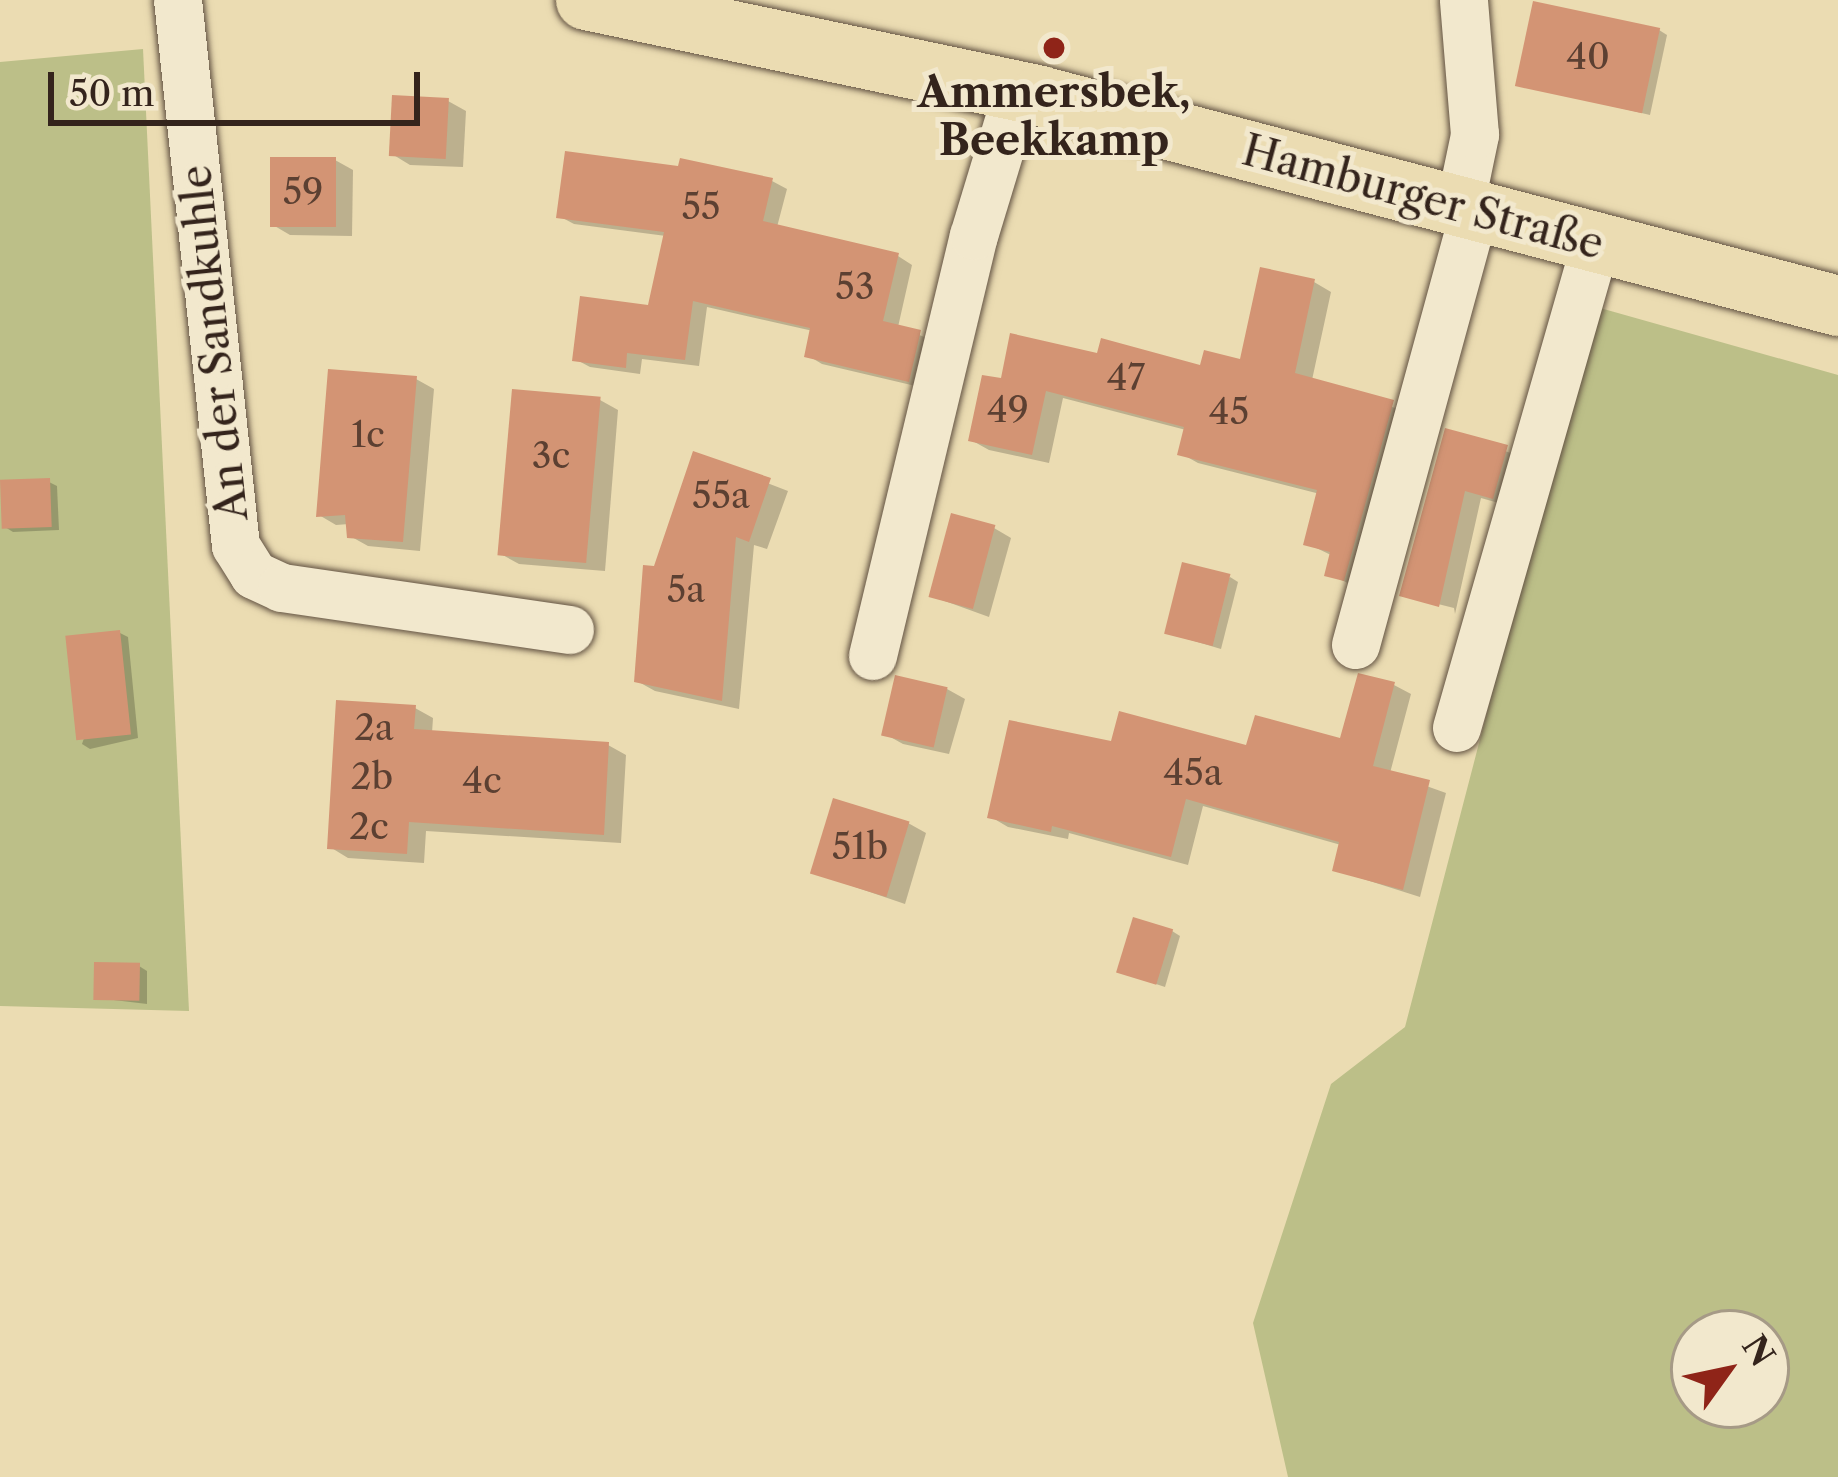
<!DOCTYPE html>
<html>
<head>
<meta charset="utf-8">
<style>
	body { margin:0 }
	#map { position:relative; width:1838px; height:1477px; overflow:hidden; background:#ebdcb2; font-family:"Libre Caslon Text",serif }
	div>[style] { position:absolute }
	.green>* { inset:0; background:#bcbf88 }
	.shadow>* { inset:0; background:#0003 }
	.building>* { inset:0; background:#d39474; transform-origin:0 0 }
	.roads { filter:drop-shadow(0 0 3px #625242) drop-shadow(0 0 3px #625242) }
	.minor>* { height:48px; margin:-24px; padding:0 24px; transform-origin:24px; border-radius:24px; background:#f2e8cd }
	.major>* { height:60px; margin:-30px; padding:0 30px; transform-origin:30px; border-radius:30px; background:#ebdcb2 }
	.dots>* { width:33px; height:33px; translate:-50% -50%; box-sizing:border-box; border:6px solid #f2e8cd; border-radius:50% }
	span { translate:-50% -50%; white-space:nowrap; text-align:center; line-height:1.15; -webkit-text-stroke:10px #f2e8cd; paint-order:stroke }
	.number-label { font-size:36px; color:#5c4032 }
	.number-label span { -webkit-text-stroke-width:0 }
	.poi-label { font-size:42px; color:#34241c; font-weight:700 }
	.street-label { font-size:42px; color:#34241c }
	.north { position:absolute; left:1670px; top:1309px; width:120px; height:120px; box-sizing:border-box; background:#f2e8cd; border:3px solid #a69a86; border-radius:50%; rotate:57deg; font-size:33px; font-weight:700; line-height:48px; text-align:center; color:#34241c }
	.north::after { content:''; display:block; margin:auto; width:42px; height:54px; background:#8f2418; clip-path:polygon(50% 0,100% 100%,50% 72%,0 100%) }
	.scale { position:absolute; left:48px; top:72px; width:372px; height:54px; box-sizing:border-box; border:6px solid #34241c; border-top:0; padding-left:15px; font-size:36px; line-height:42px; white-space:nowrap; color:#34241c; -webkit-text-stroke:9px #f2e8cd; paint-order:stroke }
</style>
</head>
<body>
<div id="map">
	<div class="green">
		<i style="clip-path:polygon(143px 49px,189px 1011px,0 1006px,0 62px)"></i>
		<i style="clip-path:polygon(evenodd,1593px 306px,1838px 375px,1838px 1477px,1288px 1477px,1253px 1323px,1331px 1084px,1405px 1027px,1593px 306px,1694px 1333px,1766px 1333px,1766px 1405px,1694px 1405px,1694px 1333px)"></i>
	</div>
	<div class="shadow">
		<i style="clip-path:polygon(1659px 30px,1667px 35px,1650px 115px,1519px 84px)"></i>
		<i style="clip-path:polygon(448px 101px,466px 111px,463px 167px,410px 165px,392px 154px)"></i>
		<i style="clip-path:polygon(335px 160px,353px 170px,352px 236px,290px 235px,273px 225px)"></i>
		<i style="clip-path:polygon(772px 181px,787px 189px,777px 227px,898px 256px,912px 265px,898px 327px,935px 341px,924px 388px,822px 364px,807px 355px,813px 331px,707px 307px,699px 366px,642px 359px,640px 374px,590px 367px,575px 359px,650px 308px,666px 236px,574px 224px,559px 216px)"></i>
		<i style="clip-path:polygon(1314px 282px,1331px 292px,1312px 380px,1410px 413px,1361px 589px,1328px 574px,1333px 556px,1306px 543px,1320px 494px,1198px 463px,1180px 453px,1186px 430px,1063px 398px,1049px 463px,989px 450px,971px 440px,1003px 382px,1099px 357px,1202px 368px,1243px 363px)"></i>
		<i style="clip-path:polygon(416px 379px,434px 389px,420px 551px,368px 546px,350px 536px,349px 524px,336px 525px,319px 515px)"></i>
		<i style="clip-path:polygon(600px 400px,618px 410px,605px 571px,519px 564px,501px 554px)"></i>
		<i style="clip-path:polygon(1447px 432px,1523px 457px,1509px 506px,1481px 498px,1455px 614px,1454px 608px,1402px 595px)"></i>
		<i style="clip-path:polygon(695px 455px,788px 491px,767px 549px,754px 545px,739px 709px,655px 691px,637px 681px)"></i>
		<i style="clip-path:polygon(49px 482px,57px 486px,59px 530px,13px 532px,5px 527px)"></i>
		<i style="clip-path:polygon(994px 528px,1011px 538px,989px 617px,931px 596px)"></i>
		<i style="clip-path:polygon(1230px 577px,1238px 582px,1221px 649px,1167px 633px)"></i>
		<i style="clip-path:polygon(120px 633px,128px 637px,138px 738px,90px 749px,82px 744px)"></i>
		<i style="clip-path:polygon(1394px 685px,1411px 694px,1390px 773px,1446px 793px,1420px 897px,1335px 870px,1341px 845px,1203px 806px,1188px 865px,1069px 833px,1068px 839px,1008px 827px,991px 817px,1114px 745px,1248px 748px,1342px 742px)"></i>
		<i style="clip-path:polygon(947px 689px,965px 699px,949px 754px,903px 744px,885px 734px)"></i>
		<i style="clip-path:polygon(415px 708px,433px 718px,432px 733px,608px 745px,626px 755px,621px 843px,426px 831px,424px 863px,348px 858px,330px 847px)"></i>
		<i style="clip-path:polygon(908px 823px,926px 833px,905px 904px,814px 873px)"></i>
		<i style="clip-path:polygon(1172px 931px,1180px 936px,1165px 987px,1120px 972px)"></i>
		<i style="clip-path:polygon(139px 966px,147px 971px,147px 1004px,97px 998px)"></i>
	</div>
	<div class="building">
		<i style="left:1533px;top:1px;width:130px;height:87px;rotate:12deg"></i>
		<i style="left:392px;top:95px;width:57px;height:61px;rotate:3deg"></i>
		<i style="clip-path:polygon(565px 151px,678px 166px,680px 158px,773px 178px,763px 221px,899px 253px,883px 321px,921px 330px,909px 382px,804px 357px,810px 328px,693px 301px,685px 360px,627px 353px,626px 368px,572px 361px,580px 296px,648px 305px,664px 232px,556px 218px)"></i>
		<i style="left:270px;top:157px;width:66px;height:70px"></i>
		<i style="clip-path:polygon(1260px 267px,1315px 279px,1295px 373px,1394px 400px,1344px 581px,1324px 576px,1330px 552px,1303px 545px,1317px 490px,1177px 455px,1184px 427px,1046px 391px,1032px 455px,968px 441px,982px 375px,1001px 378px,1010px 333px,1097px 353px,1101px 338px,1200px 365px,1204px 350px,1240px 359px)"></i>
		<i style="clip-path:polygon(328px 369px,417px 376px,403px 542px,347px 538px,345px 515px,316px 517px)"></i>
		<i style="left:512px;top:389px;width:89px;height:167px;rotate:5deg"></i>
		<i style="clip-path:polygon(1445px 428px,1508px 445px,1493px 499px,1465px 491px,1439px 607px,1399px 596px)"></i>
		<i style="clip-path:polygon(693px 451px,771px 478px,749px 542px,736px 537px,722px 701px,634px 682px,643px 565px,654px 566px)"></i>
		<i style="left:50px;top:478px;width:49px;height:50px;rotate:88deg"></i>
		<i style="left:951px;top:513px;width:46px;height:87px;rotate:15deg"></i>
		<i style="left:1182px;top:562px;width:50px;height:74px;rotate:14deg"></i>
		<i style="left:120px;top:630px;width:105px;height:55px;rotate:84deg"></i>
		<i style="clip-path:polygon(1358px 673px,1395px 682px,1373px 766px,1430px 780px,1403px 890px,1332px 871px,1339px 842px,1186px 799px,1171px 857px,1052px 826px,1051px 832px,987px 818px,1009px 720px,1111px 741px,1119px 711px,1246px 745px,1255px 715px,1340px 738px)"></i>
		<i style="left:895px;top:675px;width:54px;height:62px;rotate:13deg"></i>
		<i style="clip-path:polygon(336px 700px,416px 705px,414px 729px,609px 742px,604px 835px,409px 822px,407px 854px,327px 849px)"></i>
		<i style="left:833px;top:798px;width:80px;height:79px;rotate:17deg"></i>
		<i style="left:1133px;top:917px;width:42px;height:58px;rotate:17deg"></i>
		<i style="left:94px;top:962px;width:46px;height:38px;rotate:1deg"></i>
	</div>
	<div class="roads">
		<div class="minor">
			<i style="left:178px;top:0;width:549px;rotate:83.94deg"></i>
			<i style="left:236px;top:546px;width:34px;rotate:58deg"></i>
			<i style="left:254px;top:575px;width:31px;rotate:25deg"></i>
			<i style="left:282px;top:588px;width:291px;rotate:8.3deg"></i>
			<i style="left:1460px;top:207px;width:74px;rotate:-78.2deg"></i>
			<i style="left:1475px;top:135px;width:135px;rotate:-94.7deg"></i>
			<i style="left:1356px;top:645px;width:450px;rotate:-74.7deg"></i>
			<i style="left:873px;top:656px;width:432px;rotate:-76.5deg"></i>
			<i style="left:974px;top:236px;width:152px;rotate:-73.1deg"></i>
			<i style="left:1457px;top:728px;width:505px;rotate:-74.01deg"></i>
		</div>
		<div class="major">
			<i style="left:586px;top:0;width:464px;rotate:11.9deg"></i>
			<i style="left:1040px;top:96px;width:825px;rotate:14.74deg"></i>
		</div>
	</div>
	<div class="dots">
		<i style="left:1054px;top:48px;background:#8f2418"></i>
	</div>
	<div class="number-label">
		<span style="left:1588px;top:57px">40</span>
		<span style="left:303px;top:192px">59</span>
		<span style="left:701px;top:207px">55</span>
		<span style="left:855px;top:287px">53</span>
		<span style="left:1126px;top:378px">47</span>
		<span style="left:1008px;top:410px">49</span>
		<span style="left:1229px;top:412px">45</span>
		<span style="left:368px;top:435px">1c</span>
		<span style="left:551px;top:456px">3c</span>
		<span style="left:721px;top:496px">55a</span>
		<span style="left:686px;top:590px">5a</span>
		<span style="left:374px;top:728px">2a</span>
		<span style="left:1193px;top:773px">45a</span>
		<span style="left:372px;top:777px">2b</span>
		<span style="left:482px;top:781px">4c</span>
		<span style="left:369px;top:827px">2c</span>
		<span style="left:860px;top:847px">51b</span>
	</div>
	<div class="poi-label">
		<span style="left:1054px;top:116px">Ammersbek,<br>Beekkamp</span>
	</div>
	<div class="street-label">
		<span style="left:1423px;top:197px;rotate:15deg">Hamburger Straße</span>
		<span style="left:214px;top:343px;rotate:-96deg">An der Sandkuhle</span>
	</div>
	<div class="north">N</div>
	<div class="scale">50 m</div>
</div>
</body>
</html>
